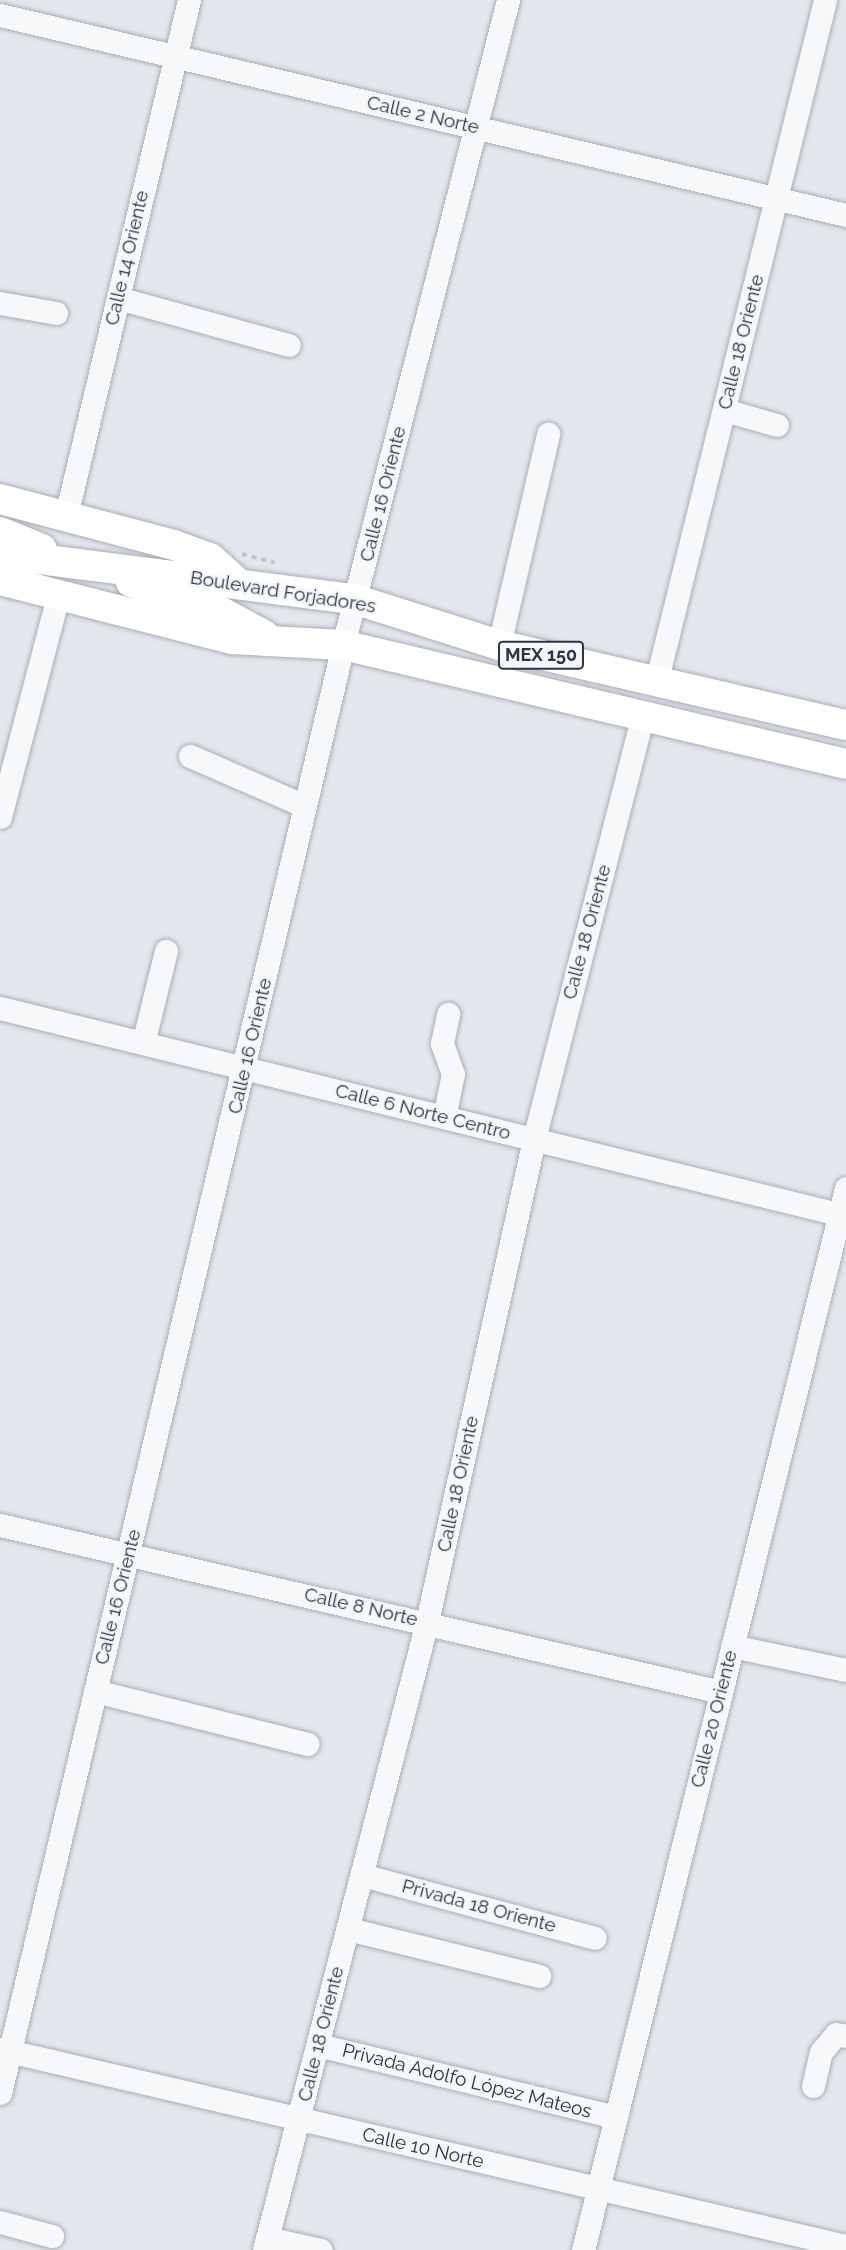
<!DOCTYPE html>
<html>
<head>
<meta charset="utf-8">
<style>
	body { margin:0 }
	#map { position:relative; width:846px; height:2250px; overflow:hidden; background:#e4e7ec; font-family:Raleway,sans-serif }
	div>[style] { position:absolute }
	.path>* { height:3.5px; margin-top:-1.75px; transform-origin:0; background:repeating-linear-gradient(90deg,#c2c5cb 0 5px,transparent 0 10px) }
	.roads { filter:drop-shadow(0 0 2px #a9aeb7) drop-shadow(0 0 2px #a9aeb7) }
	.minor>* { height:23px; margin:-11.5px; padding:0 11.5px; transform-origin:11.5px; border-radius:11.5px; background:#f7f8fa }
	.major>* { height:30px; margin:-15px; padding:0 15px; transform-origin:15px; border-radius:15px; background:#fff }
	span { translate:-50% -50%; white-space:nowrap; text-align:center; line-height:1.15; -webkit-text-stroke:5px #f4f6f9; paint-order:stroke }
	.shield-label span { padding:2px 5px; background:#f4f6f9; border:2px solid; border-radius:5px; -webkit-text-stroke-width:0 }
	.shield-label { font-size:18px; color:#2b3445; font-weight:700 }
	.street-label { font-size:19px; color:#2b3445 }
</style>
</head>
<body>
<div id="map">
	<div class="path">
		<i style="left:242px;top:554px;width:34px;rotate:15deg"></i>
	</div>
	<div class="roads">
		<div class="minor">
			<i style="left:0;top:15px;width:869px;rotate:13.3deg"></i>
			<i style="left:118px;top:298px;width:177px;rotate:15.4deg"></i>
			<i style="left:0;top:303px;width:57px;rotate:10.1deg"></i>
			<i style="left:724px;top:410px;width:55px;rotate:15.8deg"></i>
			<i style="left:66px;top:516px;width:530px;rotate:-76.59deg"></i>
			<i style="left:499px;top:645px;width:217px;rotate:-76.9deg"></i>
			<i style="left:656px;top:683px;width:704px;rotate:-76.1deg"></i>
			<i style="left:190px;top:756px;width:125px;rotate:23.5deg"></i>
			<i style="left:0;top:817px;width:228px;rotate:-75.3deg"></i>
			<i style="left:0;top:1008px;width:871px;rotate:13.81deg"></i>
			<i style="left:143px;top:1043px;width:95px;rotate:-76deg"></i>
			<i style="left:444px;top:1117px;width:44px;rotate:-78.2deg"></i>
			<i style="left:453px;top:1074px;width:33px;rotate:-110deg"></i>
			<i style="left:442px;top:1043px;width:30px;rotate:-78deg"></i>
			<i style="left:0;top:1525px;width:740px;rotate:13.04deg"></i>
			<i style="left:732px;top:1646px;width:116px;rotate:11.9deg"></i>
			<i style="left:95px;top:1691px;width:219px;rotate:14deg"></i>
			<i style="left:362px;top:1875px;width:241px;rotate:15.1deg"></i>
			<i style="left:348px;top:1929px;width:197px;rotate:13.8deg"></i>
			<i style="left:318px;top:2045px;width:306px;rotate:13.6deg"></i>
			<i style="left:0;top:2049px;width:869px;rotate:13.11deg"></i>
			<i style="left:813px;top:2086px;width:35px;rotate:-77deg"></i>
			<i style="left:821px;top:2052px;width:23px;rotate:-50deg"></i>
			<i style="left:836px;top:2034px;width:10px;rotate:11deg"></i>
			<i style="left:0;top:2093px;width:1488px;rotate:-76.67deg"></i>
			<i style="left:343px;top:645px;width:666px;rotate:-75.65deg"></i>
			<i style="left:0;top:2222px;width:54px;rotate:15.1deg"></i>
			<i style="left:267px;top:2238px;width:55px;rotate:12.5deg"></i>
			<i style="left:264px;top:2250px;width:649px;rotate:-75.45deg"></i>
			<i style="left:427px;top:1622px;width:495px;rotate:-77.5deg"></i>
			<i style="left:534px;top:1139px;width:438px;rotate:-75.6deg"></i>
			<i style="left:583px;top:2250px;width:1094px;rotate:-76.09deg"></i>
		</div>
		<div class="major">
			<i style="left:0;top:499px;width:180px;rotate:14.8deg"></i>
			<i style="left:174px;top:545px;width:38px;rotate:20deg"></i>
			<i style="left:210px;top:558px;width:36px;rotate:42deg"></i>
			<i style="left:0;top:532px;width:45px;rotate:22deg"></i>
			<i style="left:0;top:554px;width:360px;rotate:7.3deg"></i>
			<i style="left:357px;top:600px;width:149px;rotate:17.6deg"></i>
			<i style="left:499px;top:645px;width:356px;rotate:13deg"></i>
			<i style="left:0;top:580px;width:239px;rotate:14.3deg"></i>
			<i style="left:232px;top:639px;width:111px;rotate:3.1deg"></i>
			<i style="left:343px;top:645px;width:517px;rotate:13.31deg"></i>
			<i style="left:131px;top:582px;width:97px;rotate:18.6deg"></i>
			<i style="left:223px;top:613px;width:47px;rotate:28.2deg"></i>
		</div>
	</div>
	<div class="shield-label">
		<span style="left:541px;top:655px">MEX 150</span>
	</div>
	<div class="street-label">
		<span style="left:423px;top:115px;rotate:13deg">Calle 2 Norte</span>
		<span style="left:127px;top:258px;rotate:-77deg">Calle 14 Oriente</span>
		<span style="left:741px;top:342px;rotate:-76deg">Calle 18 Oriente</span>
		<span style="left:383px;top:494px;rotate:-76deg">Calle 16 Oriente</span>
		<span style="left:283px;top:592px;rotate:9deg">Boulevard Forjadores</span>
		<span style="left:587px;top:932px;rotate:-75deg">Calle 18 Oriente</span>
		<span style="left:250px;top:1046px;rotate:-77deg">Calle 16 Oriente</span>
		<span style="left:423px;top:1112px;rotate:14deg">Calle 6 Norte Centro</span>
		<span style="left:458px;top:1484px;rotate:-78deg">Calle 18 Oriente</span>
		<span style="left:118px;top:1597px;rotate:-76deg">Calle 16 Oriente</span>
		<span style="left:361px;top:1607px;rotate:13deg">Calle 8 Norte</span>
		<span style="left:714px;top:1719px;rotate:-76deg">Calle 20 Oriente</span>
		<span style="left:479px;top:1906px;rotate:15deg">Privada 18 Oriente</span>
		<span style="left:321px;top:2034px;rotate:-76deg">Calle 18 Oriente</span>
		<span style="left:467px;top:2081px;rotate:14deg">Privada Adolfo López Mateos</span>
		<span style="left:423px;top:2148px;rotate:13deg">Calle 10 Norte</span>
	</div>
</div>
</body>
</html>
